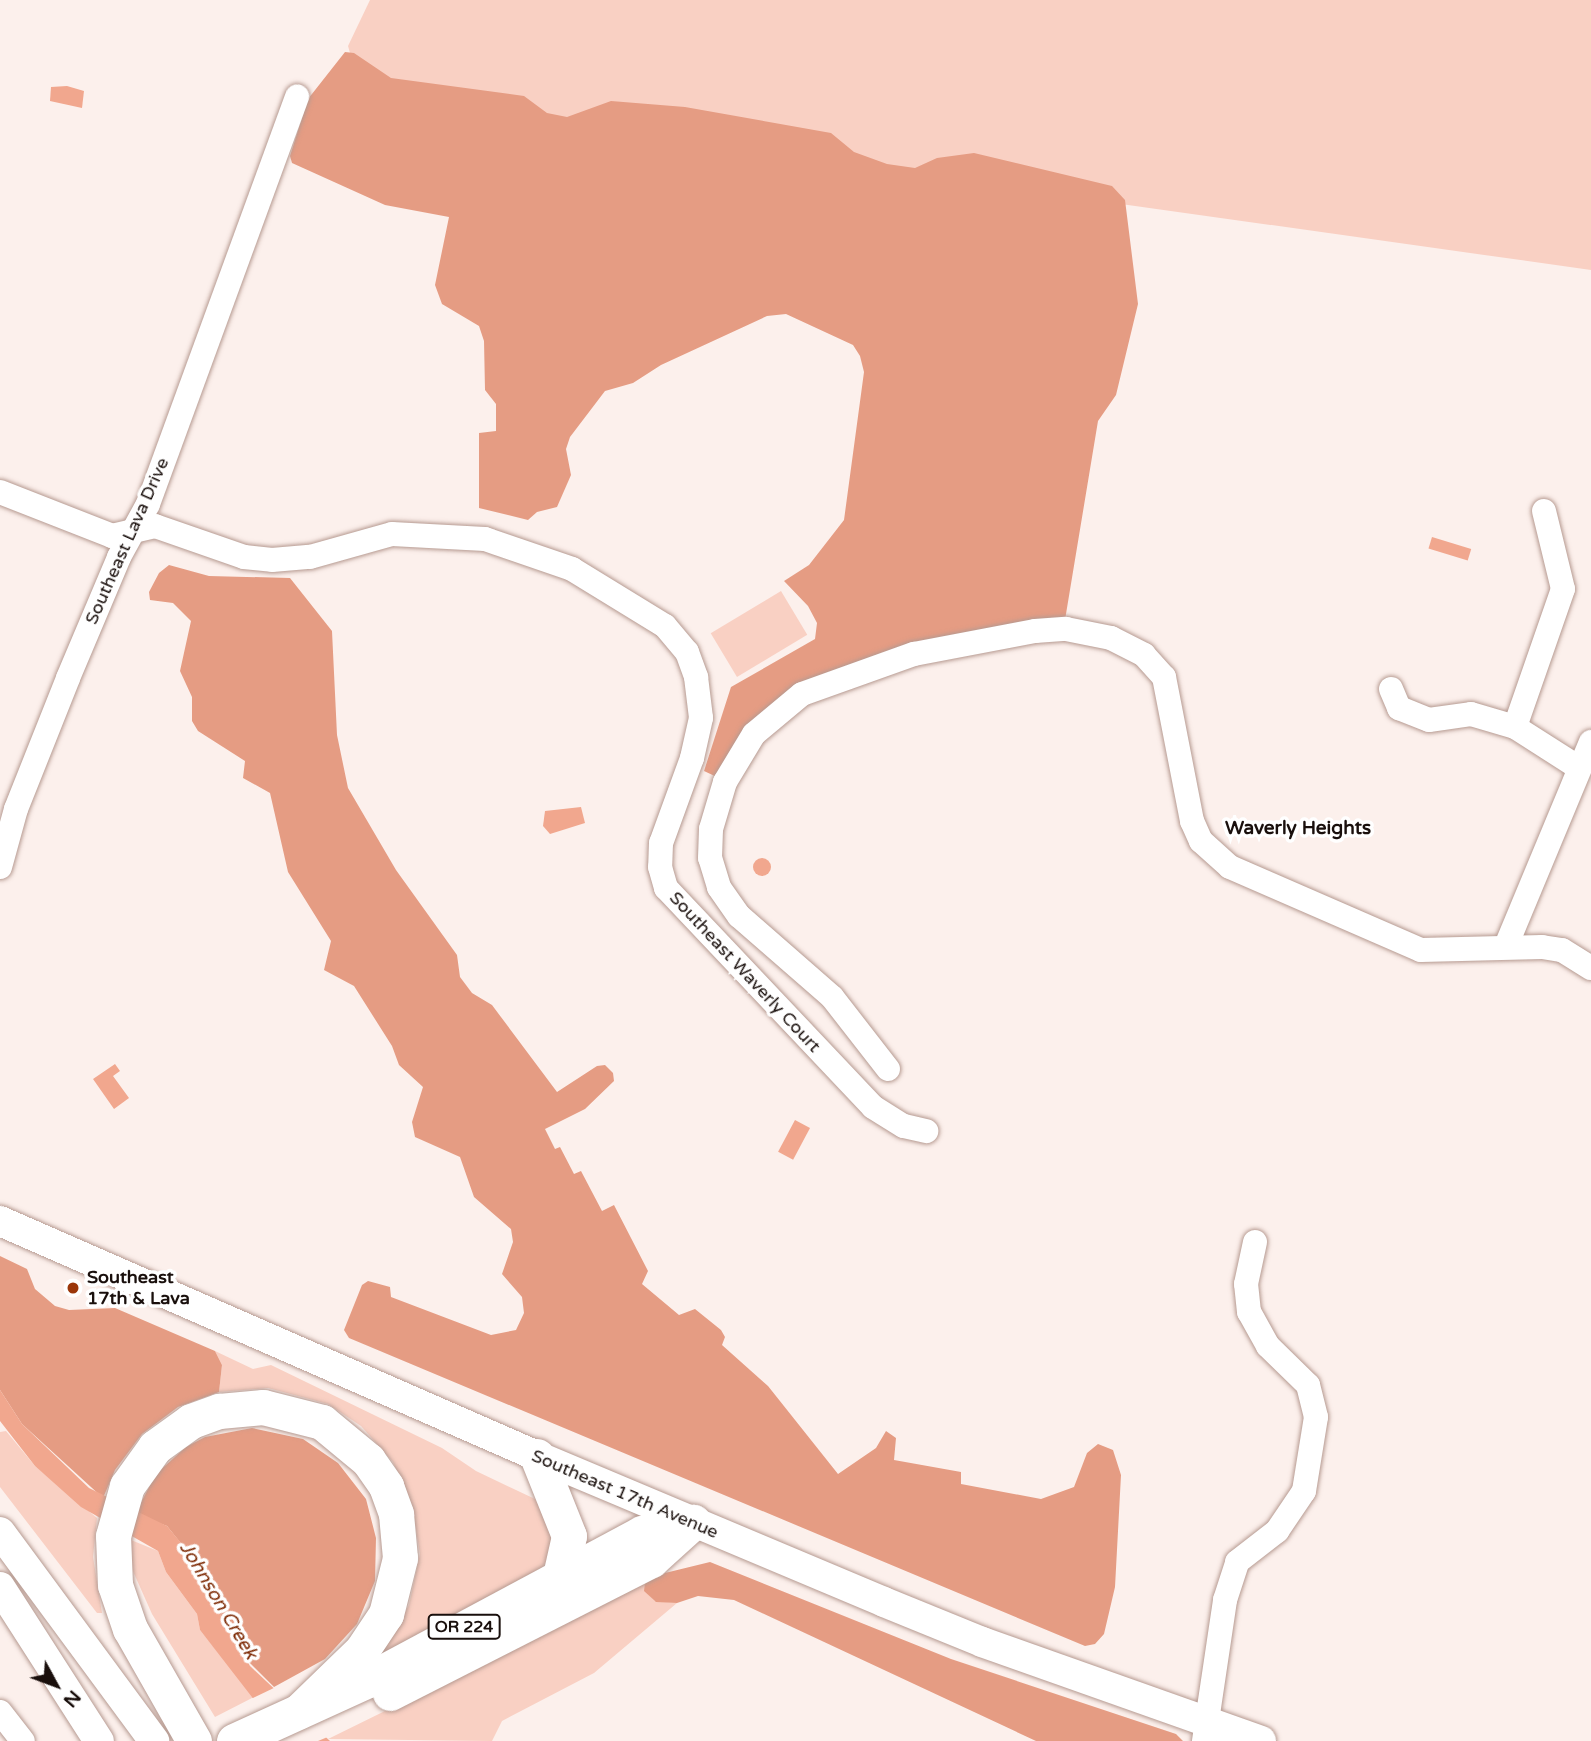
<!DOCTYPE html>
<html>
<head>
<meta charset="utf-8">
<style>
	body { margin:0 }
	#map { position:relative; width:1591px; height:1741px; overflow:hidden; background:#fcf0ec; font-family:"Varela Round",sans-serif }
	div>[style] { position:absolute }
	.green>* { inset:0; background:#f9d0c3; transform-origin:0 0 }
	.forest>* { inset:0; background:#e59c83 }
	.water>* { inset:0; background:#f1a78e; transform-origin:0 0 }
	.round { border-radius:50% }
	.pier>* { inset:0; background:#fcf0ec }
	.roads { filter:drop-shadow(0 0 2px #b69a91) drop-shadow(0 0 2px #b69a91) }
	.minor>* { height:24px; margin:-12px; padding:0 12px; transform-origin:12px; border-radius:12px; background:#fff }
	.major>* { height:30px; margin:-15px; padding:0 15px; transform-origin:15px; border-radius:15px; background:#fff }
	.highway>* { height:35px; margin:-17.5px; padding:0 17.5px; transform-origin:17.5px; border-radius:17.5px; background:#fff }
	.dots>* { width:19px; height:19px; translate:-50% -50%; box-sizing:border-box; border:4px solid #fff; border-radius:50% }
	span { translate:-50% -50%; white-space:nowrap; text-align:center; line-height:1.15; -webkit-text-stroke:7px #fff; paint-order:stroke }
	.shield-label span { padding:2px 5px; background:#fff; border:2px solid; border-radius:5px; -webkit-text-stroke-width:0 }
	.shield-label { font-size:16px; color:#190f0c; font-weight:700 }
	.street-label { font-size:18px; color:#190f0c }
	.poi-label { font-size:18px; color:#190f0c; font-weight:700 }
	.left { translate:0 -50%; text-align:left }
	.neighbourhood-label { font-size:19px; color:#190f0c; font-weight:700 }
	.water-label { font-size:19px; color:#7d2903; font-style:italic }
	.north { position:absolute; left:21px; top:1650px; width:70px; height:70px; -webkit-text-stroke:5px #fff; paint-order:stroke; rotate:131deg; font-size:19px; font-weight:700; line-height:28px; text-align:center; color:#190f0c }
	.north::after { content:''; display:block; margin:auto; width:24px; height:32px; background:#190f0c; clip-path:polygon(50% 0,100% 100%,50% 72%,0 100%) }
</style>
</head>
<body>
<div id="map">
	<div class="green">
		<i style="clip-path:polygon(370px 0,1591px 0,1591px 270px,396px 102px,357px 78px,348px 46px)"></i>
		<i style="left:781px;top:591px;width:51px;height:82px;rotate:59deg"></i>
		<i style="clip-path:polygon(215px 1351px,253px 1369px,271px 1365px,442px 1448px,476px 1471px,535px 1499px,554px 1529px,547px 1561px,541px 1569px,388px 1657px,384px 1650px,409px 1605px,420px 1554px,412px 1505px,393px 1462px,361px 1426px,328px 1404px,268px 1388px,219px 1392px,222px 1365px)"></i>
		<i style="clip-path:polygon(6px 1431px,35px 1466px,97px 1518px,93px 1557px,102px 1613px,97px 1613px,0 1487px,0 1432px)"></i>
		<i style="clip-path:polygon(131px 1540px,158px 1551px,166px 1572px,197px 1614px,200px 1630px,254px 1697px,215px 1717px,152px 1614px,132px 1569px)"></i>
		<i style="clip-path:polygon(645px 1583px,645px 1591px,655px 1601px,677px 1603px,594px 1673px,502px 1721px,492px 1741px,328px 1739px)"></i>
	</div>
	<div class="forest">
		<i style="clip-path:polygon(345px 52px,354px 53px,391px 78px,524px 96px,547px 113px,567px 117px,611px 101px,685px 107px,831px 133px,854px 152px,887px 164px,915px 168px,937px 158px,974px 153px,1112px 186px,1125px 200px,1138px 304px,1116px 395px,1098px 421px,1065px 620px,850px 670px,719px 778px,704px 771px,731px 687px,815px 639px,817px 623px,808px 606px,784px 581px,809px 565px,844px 520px,864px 372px,860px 356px,853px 345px,786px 314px,767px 316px,661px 365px,633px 383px,605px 391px,570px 437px,566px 449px,571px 475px,557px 507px,537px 512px,528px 520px,479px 508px,479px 433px,496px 431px,496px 404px,485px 390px,484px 341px,479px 326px,442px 304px,435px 285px,449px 217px,385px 205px,292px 163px,290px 156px,308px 99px)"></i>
		<i style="clip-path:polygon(169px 565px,209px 576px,290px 578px,332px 631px,337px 735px,348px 788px,396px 870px,457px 955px,460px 977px,472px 993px,492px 1005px,557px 1092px,597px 1066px,605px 1065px,613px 1073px,614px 1081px,585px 1109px,545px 1129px,555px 1149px,560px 1147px,574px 1174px,581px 1171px,602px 1211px,614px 1205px,648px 1271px,642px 1284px,679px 1315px,695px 1309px,721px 1330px,725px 1337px,722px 1345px,768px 1386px,838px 1474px,876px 1448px,886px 1431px,896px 1438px,894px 1460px,961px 1472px,961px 1484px,1041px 1499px,1074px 1487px,1087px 1453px,1098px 1444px,1113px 1450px,1121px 1475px,1115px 1587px,1104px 1634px,1095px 1644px,1085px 1646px,349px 1338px,344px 1330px,362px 1285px,368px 1281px,390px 1287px,391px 1297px,491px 1335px,516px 1330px,524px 1313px,522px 1297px,502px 1274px,513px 1242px,511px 1229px,474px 1197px,460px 1157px,415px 1137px,412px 1122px,423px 1087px,399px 1065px,392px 1046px,354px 986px,324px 970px,331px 941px,288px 872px,270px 793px,243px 778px,245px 761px,198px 731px,192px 721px,192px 697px,180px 671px,191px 621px,173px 603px,150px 600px,149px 592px,159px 573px)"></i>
		<i style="clip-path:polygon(0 1256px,27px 1269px,35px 1289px,55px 1306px,69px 1310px,115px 1308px,215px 1351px,222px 1365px,219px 1392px,178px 1407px,142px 1434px,115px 1470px,103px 1498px,22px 1424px,0 1390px)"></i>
		<i style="clip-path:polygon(252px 1428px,303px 1439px,338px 1463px,366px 1499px,376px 1538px,375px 1581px,357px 1624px,325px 1659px,274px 1687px,245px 1658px,213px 1602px,208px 1577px,167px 1526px,135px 1514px,156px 1474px,186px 1447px,205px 1437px)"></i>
		<i style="clip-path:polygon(710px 1562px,951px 1659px,1176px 1734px,1183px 1741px,1036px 1741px,734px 1600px,698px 1596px,677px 1603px,656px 1602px,644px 1591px,645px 1583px,665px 1573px)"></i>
	</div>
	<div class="water">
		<i style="clip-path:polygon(67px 86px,84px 91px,82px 108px,50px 101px,51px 87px)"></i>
		<i style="left:1432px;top:537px;width:41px;height:12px;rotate:17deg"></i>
		<i style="clip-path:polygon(581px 807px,585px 823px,550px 834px,543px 826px,545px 811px)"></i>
		<i class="round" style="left:753px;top:858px;width:18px;height:18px"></i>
		<i style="clip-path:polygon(115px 1064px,120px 1071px,113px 1076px,129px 1098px,114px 1109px,93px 1079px)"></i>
		<i style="left:795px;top:1120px;width:17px;height:36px;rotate:28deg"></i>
		<i style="clip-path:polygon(0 1390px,22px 1424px,89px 1488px,167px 1526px,209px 1577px,213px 1602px,250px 1666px,330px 1741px,286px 1741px,200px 1630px,197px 1614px,166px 1572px,158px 1551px,81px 1507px,35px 1466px,0 1421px)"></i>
	</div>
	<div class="pier">
		<i style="clip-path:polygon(278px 1686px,330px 1736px,318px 1741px,282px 1741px,251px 1699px)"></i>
	</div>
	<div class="roads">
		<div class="minor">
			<i style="left:0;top:492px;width:120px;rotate:21.4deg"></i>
			<i style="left:112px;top:536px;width:44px;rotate:-13.1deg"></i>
			<i style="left:155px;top:526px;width:94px;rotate:19.2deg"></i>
			<i style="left:244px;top:557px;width:28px;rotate:6deg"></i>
			<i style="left:272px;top:560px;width:38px;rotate:-5deg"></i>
			<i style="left:310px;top:557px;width:85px;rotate:-15.7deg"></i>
			<i style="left:392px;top:534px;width:93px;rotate:3.1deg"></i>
			<i style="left:485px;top:539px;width:92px;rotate:19deg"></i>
			<i style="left:572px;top:569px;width:109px;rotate:31.5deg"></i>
			<i style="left:665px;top:626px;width:34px;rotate:50deg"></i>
			<i style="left:687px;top:652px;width:27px;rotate:70deg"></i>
			<i style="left:696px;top:677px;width:41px;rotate:83deg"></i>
			<i style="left:701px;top:718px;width:41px;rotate:102.7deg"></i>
			<i style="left:692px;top:758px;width:90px;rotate:110deg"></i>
			<i style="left:661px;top:843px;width:24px;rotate:92deg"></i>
			<i style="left:660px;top:867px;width:22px;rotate:74deg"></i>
			<i style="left:666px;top:888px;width:301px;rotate:46.6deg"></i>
			<i style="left:873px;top:1107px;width:36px;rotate:32deg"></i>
			<i style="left:904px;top:1126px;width:23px;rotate:13deg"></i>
			<i style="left:1544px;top:511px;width:80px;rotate:76.3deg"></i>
			<i style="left:1563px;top:589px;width:146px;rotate:109.2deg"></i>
			<i style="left:1515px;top:727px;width:76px;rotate:32.6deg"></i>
			<i style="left:1391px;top:689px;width:21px;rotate:67deg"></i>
			<i style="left:1399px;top:708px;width:32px;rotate:22deg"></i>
			<i style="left:1429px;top:720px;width:42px;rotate:-8.1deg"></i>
			<i style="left:1471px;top:714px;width:46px;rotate:16.5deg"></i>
			<i style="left:0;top:867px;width:60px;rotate:-74.6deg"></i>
			<i style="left:16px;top:809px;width:141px;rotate:-68.3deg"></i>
			<i style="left:68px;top:678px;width:131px;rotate:-67.1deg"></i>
			<i style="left:119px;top:557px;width:60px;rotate:-61.3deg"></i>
			<i style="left:148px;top:504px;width:434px;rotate:-69.9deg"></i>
			<i style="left:1506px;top:946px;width:221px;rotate:-67.4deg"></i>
			<i style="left:888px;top:1069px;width:91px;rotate:-127.9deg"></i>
			<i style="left:832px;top:997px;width:123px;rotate:-138.9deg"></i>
			<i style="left:739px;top:916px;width:35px;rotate:-125deg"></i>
			<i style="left:719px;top:887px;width:30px;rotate:-107deg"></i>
			<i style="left:710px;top:858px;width:29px;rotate:-88deg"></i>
			<i style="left:711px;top:829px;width:49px;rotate:-73.4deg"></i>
			<i style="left:725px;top:782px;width:56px;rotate:-58.9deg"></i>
			<i style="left:754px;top:734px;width:62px;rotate:-39.8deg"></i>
			<i style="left:802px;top:694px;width:119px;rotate:-19.7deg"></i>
			<i style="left:914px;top:654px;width:123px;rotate:-10.8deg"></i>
			<i style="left:1035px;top:631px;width:31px;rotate:-4deg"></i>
			<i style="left:1066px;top:629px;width:46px;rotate:11.3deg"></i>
			<i style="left:1111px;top:638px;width:37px;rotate:27deg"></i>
			<i style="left:1144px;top:655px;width:30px;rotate:48deg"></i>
			<i style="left:1164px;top:677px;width:147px;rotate:79deg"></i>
			<i style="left:1192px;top:821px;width:22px;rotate:66deg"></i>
			<i style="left:1201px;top:841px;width:39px;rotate:42deg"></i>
			<i style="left:1230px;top:867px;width:208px;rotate:23.5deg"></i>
			<i style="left:1421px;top:950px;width:121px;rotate:-1.4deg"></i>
			<i style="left:1542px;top:947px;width:20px;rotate:9deg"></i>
			<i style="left:1562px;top:950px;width:34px;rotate:32deg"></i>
			<i style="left:0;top:1712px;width:37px;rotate:52deg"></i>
			<i style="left:1204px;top:1741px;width:143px;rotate:-81.5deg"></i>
			<i style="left:1225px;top:1600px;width:40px;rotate:-72deg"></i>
			<i style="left:1237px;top:1562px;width:51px;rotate:-37.8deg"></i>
			<i style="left:1277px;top:1531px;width:48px;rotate:-56deg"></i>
			<i style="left:1304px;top:1491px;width:75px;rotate:-80.8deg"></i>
			<i style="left:1316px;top:1417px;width:33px;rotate:-104deg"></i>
			<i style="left:1308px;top:1385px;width:56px;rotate:-135.7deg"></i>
			<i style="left:1268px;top:1346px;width:39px;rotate:-119deg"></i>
			<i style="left:1249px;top:1312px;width:28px;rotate:-96deg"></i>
			<i style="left:1246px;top:1284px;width:43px;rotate:-77.9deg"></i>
		</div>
		<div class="major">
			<i style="left:0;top:1221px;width:586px;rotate:23.63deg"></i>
			<i style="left:537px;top:1456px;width:376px;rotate:22.8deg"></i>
			<i style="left:884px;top:1602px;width:106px;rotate:22.2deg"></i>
			<i style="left:982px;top:1642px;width:296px;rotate:19.5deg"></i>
			<i style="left:0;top:1532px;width:260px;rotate:53.6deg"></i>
			<i style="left:0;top:1587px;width:183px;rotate:57.3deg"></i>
		</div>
		<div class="highway">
			<i style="left:537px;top:1456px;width:86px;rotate:68.2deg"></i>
			<i style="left:569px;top:1536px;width:41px;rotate:102.7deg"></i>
			<i style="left:390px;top:1693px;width:293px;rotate:-27deg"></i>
			<i style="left:651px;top:1560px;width:57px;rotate:-42.1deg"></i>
			<i style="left:194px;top:1741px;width:129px;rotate:-119.7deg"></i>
			<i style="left:130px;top:1629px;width:46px;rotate:-108.8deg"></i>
			<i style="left:115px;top:1585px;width:49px;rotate:-92.3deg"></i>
			<i style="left:113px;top:1536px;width:52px;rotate:-74.4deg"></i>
			<i style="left:127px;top:1486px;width:48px;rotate:-54.3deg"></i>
			<i style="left:155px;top:1447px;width:44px;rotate:-35.8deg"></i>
			<i style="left:191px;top:1421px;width:30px;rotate:-20deg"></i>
			<i style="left:219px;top:1411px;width:44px;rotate:-5.2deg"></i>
			<i style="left:263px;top:1407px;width:61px;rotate:14.3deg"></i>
			<i style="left:322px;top:1422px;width:60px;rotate:39.6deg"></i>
			<i style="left:368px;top:1460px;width:32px;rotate:55deg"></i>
			<i style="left:386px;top:1486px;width:30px;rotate:70deg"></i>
			<i style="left:396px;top:1514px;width:44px;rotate:84.8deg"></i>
			<i style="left:400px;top:1558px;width:58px;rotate:104deg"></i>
			<i style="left:386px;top:1614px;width:43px;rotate:123.7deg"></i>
			<i style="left:362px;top:1650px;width:88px;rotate:135.9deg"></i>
			<i style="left:234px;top:1741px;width:147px;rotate:-24.5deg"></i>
			<i style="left:368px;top:1680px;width:311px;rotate:-28.2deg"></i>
			<i style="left:642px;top:1533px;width:52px;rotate:-12.2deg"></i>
		</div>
	</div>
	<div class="dots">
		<i style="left:73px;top:1288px;background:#9b3609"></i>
	</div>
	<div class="shield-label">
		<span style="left:464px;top:1627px">OR 224</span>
	</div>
	<div class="street-label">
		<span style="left:127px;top:541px;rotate:-66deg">Southeast Lava Drive</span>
		<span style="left:745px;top:972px;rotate:47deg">Southeast Waverly Court</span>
		<span style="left:625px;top:1494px;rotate:23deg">Southeast 17th Avenue</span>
	</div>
	<div class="poi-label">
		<span class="left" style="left:87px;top:1288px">Southeast<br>17th &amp; Lava</span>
	</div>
	<div class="neighbourhood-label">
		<span style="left:1298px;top:829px">Waverly Heights</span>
	</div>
	<div class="water-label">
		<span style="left:218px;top:1601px;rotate:59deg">Johnson Creek</span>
	</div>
	<div class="north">N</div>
</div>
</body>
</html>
